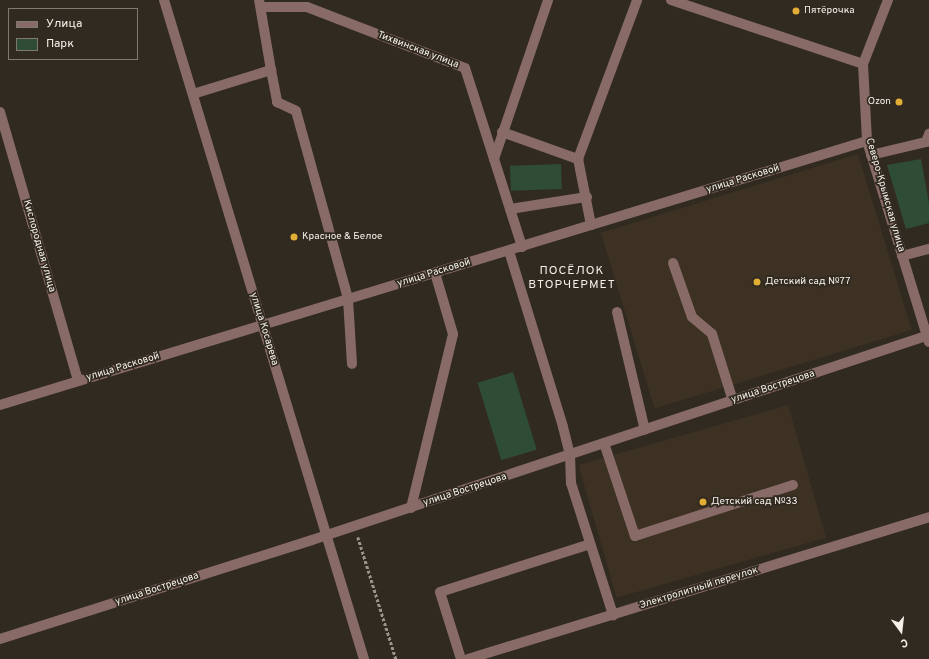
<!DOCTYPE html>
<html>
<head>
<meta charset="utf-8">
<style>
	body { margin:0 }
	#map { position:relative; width:929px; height:659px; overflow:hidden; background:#312a20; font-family:Overpass,sans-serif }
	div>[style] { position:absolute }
	.built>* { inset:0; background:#3c3122; transform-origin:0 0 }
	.green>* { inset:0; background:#2f4c36; transform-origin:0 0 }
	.path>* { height:2.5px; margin-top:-1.25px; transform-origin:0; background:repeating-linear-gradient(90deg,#9b958d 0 3px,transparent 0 5px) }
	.minor>* { height:10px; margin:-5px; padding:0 5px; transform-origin:5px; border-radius:5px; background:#886b66 }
	.dots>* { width:11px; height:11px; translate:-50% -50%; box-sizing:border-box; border:2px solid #312a20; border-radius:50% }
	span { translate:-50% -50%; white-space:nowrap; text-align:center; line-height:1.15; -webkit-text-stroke:3.5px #312a20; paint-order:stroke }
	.poi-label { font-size:10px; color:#f5f0ea }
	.left { translate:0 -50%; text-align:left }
	.right { translate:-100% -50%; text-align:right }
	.street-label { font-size:10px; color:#f5f0ea }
	.quarter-label { font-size:12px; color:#f5f0ea; letter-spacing:1px }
	.legend { position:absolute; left:8px; top:8px; width:130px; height:52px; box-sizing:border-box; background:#312a20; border:1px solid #7f7971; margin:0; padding:5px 7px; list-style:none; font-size:12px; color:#f5f0ea }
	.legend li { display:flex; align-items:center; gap:8px; height:20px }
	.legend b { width:20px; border:1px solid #7f7971 }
	.north { position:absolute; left:881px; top:611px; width:40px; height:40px; -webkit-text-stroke:3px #312a20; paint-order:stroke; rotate:165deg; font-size:11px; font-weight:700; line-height:16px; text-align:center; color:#f5f0ea }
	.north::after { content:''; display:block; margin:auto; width:14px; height:18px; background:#f5f0ea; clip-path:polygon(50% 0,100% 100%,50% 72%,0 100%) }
</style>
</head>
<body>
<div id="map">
	<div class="built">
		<i style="left:858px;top:154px;width:184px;height:269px;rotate:73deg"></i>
		<i style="left:788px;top:405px;width:138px;height:218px;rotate:74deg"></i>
	</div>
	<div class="green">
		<i style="clip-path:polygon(921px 159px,929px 203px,929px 223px,906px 229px,887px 165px)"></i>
		<i style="left:561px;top:164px;width:25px;height:51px;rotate:88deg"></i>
		<i style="left:513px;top:372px;width:81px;height:37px;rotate:73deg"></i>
	</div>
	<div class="path">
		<i style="left:358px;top:537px;width:128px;rotate:72.7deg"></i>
	</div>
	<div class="minor">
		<i style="left:164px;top:0;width:689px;rotate:73.12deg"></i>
		<i style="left:671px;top:0;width:202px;rotate:18.4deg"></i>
		<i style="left:888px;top:0;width:69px;rotate:111.3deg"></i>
		<i style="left:863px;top:64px;width:77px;rotate:87deg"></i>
		<i style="left:867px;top:141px;width:210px;rotate:72.9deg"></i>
		<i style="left:261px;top:7px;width:46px"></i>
		<i style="left:307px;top:7px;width:169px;rotate:21.1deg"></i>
		<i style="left:465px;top:68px;width:188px;rotate:72.3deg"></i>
		<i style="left:271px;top:70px;width:33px;rotate:79deg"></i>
		<i style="left:277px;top:102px;width:21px;rotate:25deg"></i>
		<i style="left:296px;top:111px;width:195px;rotate:74.5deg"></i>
		<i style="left:348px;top:299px;width:65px;rotate:86.5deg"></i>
		<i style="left:193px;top:94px;width:82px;rotate:-17.1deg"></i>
		<i style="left:271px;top:70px;width:71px;rotate:-99.7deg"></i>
		<i style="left:0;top:112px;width:280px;rotate:73.8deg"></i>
		<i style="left:502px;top:132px;width:81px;rotate:19.6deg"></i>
		<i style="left:871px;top:155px;width:57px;rotate:-13.3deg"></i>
		<i style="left:926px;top:142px;width:9px;rotate:-69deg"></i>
		<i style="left:494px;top:159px;width:168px;rotate:-71.2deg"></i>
		<i style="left:510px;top:209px;width:78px;rotate:-8.9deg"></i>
		<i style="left:591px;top:225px;width:67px;rotate:-101.1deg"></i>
		<i style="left:578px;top:159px;width:170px;rotate:-69.6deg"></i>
		<i style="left:509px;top:251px;width:184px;rotate:72.9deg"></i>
		<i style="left:563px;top:427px;width:29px;rotate:76deg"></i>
		<i style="left:570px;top:455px;width:28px;rotate:88deg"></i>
		<i style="left:571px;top:483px;width:139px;rotate:72.3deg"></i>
		<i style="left:902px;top:256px;width:28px;rotate:-15deg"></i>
		<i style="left:673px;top:263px;width:57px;rotate:70.6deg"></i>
		<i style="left:692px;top:317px;width:26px;rotate:40deg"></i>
		<i style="left:712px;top:334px;width:70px;rotate:72.6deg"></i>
		<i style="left:617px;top:312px;width:121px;rotate:76.7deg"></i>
		<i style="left:0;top:405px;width:906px;rotate:-16.94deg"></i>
		<i style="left:604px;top:443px;width:98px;rotate:71.6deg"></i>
		<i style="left:635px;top:536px;width:166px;rotate:-17.9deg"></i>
		<i style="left:411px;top:508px;width:179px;rotate:-76.4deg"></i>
		<i style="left:453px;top:334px;width:64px;rotate:-106.4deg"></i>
		<i style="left:0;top:639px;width:327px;rotate:-17.6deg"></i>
		<i style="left:312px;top:540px;width:650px;rotate:-18.38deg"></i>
		<i style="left:461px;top:659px;width:70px;rotate:-107.4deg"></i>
		<i style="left:440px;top:592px;width:157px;rotate:-17.7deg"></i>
		<i style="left:468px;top:659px;width:482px;rotate:-17.1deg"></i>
	</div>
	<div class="dots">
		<i style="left:796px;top:11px;background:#e3ae35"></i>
		<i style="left:899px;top:102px;background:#e3ae35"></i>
		<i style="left:294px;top:237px;background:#e3ae35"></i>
		<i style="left:757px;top:282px;background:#e3ae35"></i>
		<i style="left:703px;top:502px;background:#e3ae35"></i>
	</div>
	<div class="poi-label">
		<span class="left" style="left:804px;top:11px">Пятёрочка</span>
		<span class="right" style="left:891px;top:102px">Ozon</span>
		<span class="left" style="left:302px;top:237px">Красное &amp; Белое</span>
		<span class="left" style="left:765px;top:282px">Детский сад №77</span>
		<span class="left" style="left:711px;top:502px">Детский сад №33</span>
	</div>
	<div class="street-label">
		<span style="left:418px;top:50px;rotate:21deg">Тихвинская улица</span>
		<span style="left:743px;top:179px;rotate:-17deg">улица Расковой</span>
		<span style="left:885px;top:195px;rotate:74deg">Северо-Крымская улица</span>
		<span style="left:39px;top:246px;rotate:74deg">Кислородная улица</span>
		<span style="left:434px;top:273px;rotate:-17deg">улица Расковой</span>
		<span style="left:264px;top:329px;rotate:73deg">улица Косарева</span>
		<span style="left:123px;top:367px;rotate:-17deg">улица Расковой</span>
		<span style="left:773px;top:387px;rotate:-18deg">улица Вострецова</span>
		<span style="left:465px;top:490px;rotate:-18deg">улица Вострецова</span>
		<span style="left:699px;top:588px;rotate:-17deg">Электролитный переулок</span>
		<span style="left:157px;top:589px;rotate:-18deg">улица Вострецова</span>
	</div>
	<div class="quarter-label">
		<span style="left:572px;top:279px">ПОСЁЛОК<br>ВТОРЧЕРМЕТ</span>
	</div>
	<ul class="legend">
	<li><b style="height:5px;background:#886b66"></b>Улица</li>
	<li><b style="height:11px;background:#2f4c36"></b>Парк</li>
	</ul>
	<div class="north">С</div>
</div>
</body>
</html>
